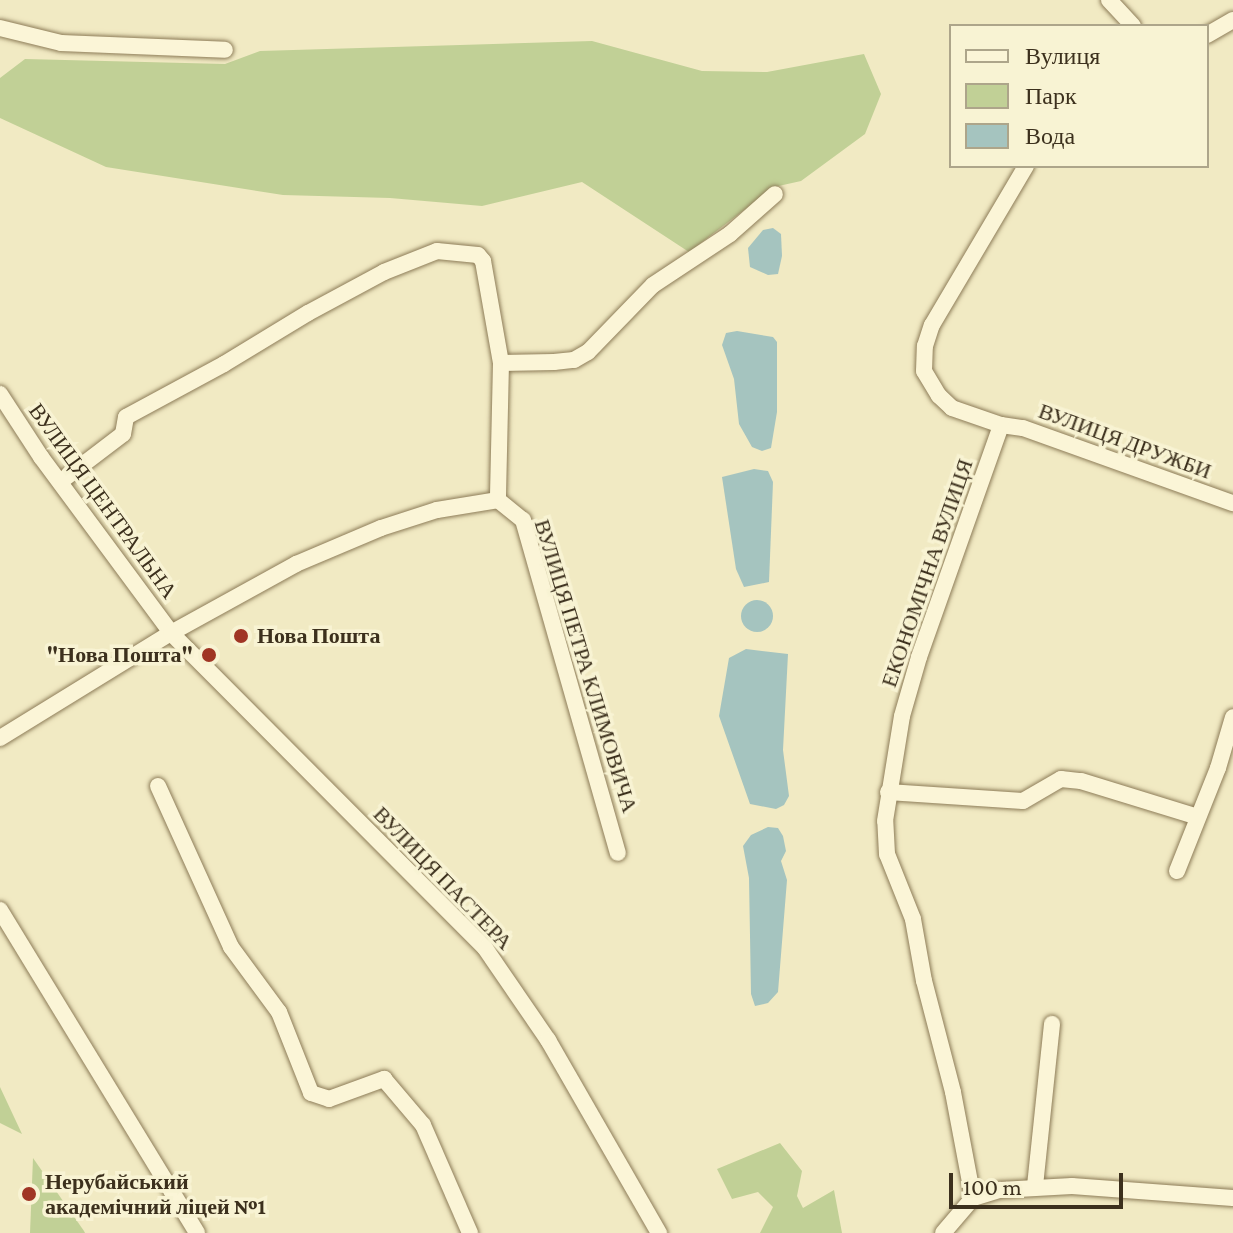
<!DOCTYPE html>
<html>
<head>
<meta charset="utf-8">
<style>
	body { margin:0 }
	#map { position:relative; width:1233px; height:1233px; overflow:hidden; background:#f1eac3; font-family:"Crimson Pro",serif }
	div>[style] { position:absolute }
	.green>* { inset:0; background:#c1d096 }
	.water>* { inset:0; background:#a5c4bf }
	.round { border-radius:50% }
	.roads { filter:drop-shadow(0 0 2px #8d7c58) drop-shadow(0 0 2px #8d7c58) }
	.minor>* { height:16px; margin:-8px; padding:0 8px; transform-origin:8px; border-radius:8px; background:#fbf5d7 }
	.dots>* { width:22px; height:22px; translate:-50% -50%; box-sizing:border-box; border:4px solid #f8f3d3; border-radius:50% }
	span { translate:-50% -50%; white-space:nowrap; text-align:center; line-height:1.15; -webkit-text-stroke:7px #f8f3d3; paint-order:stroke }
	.street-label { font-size:22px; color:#3c301d }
	.poi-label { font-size:22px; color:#3c301d; font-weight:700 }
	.left { translate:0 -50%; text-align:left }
	.right { translate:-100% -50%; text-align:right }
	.legend { position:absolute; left:949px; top:24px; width:260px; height:144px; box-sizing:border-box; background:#f8f3d3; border:2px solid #ada58a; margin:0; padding:10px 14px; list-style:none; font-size:24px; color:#3c301d }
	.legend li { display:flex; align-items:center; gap:16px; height:40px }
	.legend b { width:40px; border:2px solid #ada58a }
	.scale { position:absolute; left:949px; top:1173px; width:174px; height:36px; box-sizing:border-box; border:4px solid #3c301d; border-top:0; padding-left:10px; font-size:24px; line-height:28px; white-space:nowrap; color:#3c301d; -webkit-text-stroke:6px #f8f3d3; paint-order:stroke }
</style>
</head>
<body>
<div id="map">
	<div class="green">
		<i style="clip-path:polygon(592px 41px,702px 71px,767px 72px,864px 54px,881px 94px,865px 134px,801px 181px,774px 187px,689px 252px,582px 182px,482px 206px,390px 198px,283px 195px,106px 167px,0 118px,0 78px,25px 59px,225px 64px,260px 51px)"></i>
		<i style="clip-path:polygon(0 1087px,22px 1134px,0 1123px)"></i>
		<i style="clip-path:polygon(780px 1143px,802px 1171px,797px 1196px,803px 1208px,834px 1190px,842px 1233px,760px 1233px,773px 1207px,758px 1192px,732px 1199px,717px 1169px)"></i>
		<i style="clip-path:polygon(33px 1158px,84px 1231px,85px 1233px,30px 1233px)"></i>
	</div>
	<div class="water">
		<i style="clip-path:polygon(773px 228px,781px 234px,782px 256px,778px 274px,768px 275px,750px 267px,748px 248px,763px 230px)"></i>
		<i style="clip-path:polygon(737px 331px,773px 337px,777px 342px,777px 412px,771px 448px,762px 451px,752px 447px,739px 424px,734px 379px,722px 345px,726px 333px)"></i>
		<i style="clip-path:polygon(754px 469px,768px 471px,773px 482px,769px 582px,744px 587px,736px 569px,722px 477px)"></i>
		<i class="round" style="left:741px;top:600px;width:32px;height:32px"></i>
		<i style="clip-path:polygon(746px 649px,788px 654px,783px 750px,789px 796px,784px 805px,776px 809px,750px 804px,719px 716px,729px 658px)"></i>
		<i style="clip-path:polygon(768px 827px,778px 828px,783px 836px,786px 851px,781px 861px,787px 880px,778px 992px,768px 1003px,755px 1006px,751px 994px,749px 878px,743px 846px,751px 835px)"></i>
	</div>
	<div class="roads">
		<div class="minor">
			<i style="left:1109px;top:0;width:35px;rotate:47deg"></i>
			<i style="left:0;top:28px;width:63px;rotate:13.8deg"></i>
			<i style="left:61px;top:43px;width:164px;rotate:2.4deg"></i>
			<i style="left:1207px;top:35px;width:30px;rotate:-30deg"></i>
			<i style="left:501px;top:363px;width:53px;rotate:-1.1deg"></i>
			<i style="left:554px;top:362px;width:20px;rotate:-6deg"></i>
			<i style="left:574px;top:360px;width:16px;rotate:-30deg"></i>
			<i style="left:588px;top:352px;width:93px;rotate:-45.9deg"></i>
			<i style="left:653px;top:285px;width:92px;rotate:-33.5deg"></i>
			<i style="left:730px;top:234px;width:60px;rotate:-41.6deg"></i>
			<i style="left:0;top:394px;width:75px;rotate:56.9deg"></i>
			<i style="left:41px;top:457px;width:219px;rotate:53.5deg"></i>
			<i style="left:171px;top:633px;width:445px;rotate:45.1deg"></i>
			<i style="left:485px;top:948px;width:112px;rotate:55.6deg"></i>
			<i style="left:548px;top:1040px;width:223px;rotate:60.1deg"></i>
			<i style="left:1001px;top:425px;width:22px;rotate:8deg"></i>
			<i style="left:1023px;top:428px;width:223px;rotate:19.7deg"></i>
			<i style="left:60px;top:482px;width:79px;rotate:-37.3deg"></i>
			<i style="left:123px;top:434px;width:17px;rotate:-80deg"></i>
			<i style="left:126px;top:417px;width:111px;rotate:-28.4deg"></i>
			<i style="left:224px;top:364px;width:98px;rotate:-31.3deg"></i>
			<i style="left:308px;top:313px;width:86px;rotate:-28.3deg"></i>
			<i style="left:384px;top:272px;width:57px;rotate:-21.6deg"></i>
			<i style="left:437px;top:251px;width:41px;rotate:5.6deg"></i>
			<i style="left:478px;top:255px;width:8px;rotate:50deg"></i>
			<i style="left:483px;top:261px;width:104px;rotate:80deg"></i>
			<i style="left:501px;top:363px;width:137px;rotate:91.3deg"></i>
			<i style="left:498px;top:500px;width:32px;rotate:39deg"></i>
			<i style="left:523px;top:520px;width:346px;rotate:74.1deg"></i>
			<i style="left:0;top:738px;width:201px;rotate:-31.6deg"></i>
			<i style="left:171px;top:633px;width:143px;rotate:-28.9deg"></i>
			<i style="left:296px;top:564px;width:92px;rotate:-23deg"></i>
			<i style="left:381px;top:528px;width:59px;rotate:-17.8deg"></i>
			<i style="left:437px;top:510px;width:62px;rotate:-9.3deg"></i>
			<i style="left:158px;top:786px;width:177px;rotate:65.6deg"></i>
			<i style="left:231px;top:947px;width:81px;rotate:53.6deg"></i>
			<i style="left:279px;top:1012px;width:87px;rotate:68.4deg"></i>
			<i style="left:311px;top:1093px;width:19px;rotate:18deg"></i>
			<i style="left:329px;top:1099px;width:59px;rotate:-20deg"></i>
			<i style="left:384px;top:1079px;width:60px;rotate:49.7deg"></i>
			<i style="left:423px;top:1125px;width:118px;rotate:66.5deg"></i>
			<i style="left:888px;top:792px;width:135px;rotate:3.8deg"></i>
			<i style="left:1023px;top:801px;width:44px;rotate:-30.1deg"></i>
			<i style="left:1061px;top:779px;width:20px;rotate:6deg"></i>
			<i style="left:1081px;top:781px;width:122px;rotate:17.1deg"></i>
			<i style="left:1177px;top:871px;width:111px;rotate:-68.3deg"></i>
			<i style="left:1218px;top:768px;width:53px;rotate:-73.6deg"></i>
			<i style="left:0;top:910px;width:378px;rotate:58.6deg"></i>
			<i style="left:1035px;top:1186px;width:163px;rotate:-84deg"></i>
			<i style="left:973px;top:1198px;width:108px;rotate:-100.7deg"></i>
			<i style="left:953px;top:1092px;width:115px;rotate:-104.6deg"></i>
			<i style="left:924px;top:981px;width:63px;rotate:-100.1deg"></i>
			<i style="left:913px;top:919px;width:70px;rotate:-111.8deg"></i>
			<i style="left:887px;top:854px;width:33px;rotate:-93deg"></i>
			<i style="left:885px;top:821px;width:106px;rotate:-80.8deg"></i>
			<i style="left:902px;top:716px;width:61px;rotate:-73.9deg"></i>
			<i style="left:919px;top:657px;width:246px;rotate:-70.5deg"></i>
			<i style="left:1001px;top:425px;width:52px;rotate:-160.9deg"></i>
			<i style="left:952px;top:408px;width:18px;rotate:-137deg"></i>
			<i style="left:939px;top:396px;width:29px;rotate:-121deg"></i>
			<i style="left:924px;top:371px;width:25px;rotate:-88deg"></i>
			<i style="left:925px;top:346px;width:22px;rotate:-72deg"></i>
			<i style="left:932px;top:325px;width:185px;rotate:-59.4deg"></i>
			<i style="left:943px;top:1233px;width:46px;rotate:-49.4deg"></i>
			<i style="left:973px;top:1198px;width:28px;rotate:-17deg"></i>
			<i style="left:1000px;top:1190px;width:72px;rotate:-3.2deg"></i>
			<i style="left:1072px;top:1186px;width:161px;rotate:4.3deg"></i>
		</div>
	</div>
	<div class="dots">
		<i style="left:241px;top:636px;background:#a03524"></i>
		<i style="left:209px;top:655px;background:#a03524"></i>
		<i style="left:29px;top:1194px;background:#a03524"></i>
	</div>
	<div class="street-label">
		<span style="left:1125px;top:441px;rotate:20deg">ВУЛИЦЯ ДРУЖБИ</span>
		<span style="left:103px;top:501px;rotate:54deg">ВУЛИЦЯ ЦЕНТРАЛЬНА</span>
		<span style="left:927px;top:573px;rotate:-71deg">ЕКОНОМІЧНА ВУЛИЦЯ</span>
		<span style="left:586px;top:666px;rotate:73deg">ВУЛИЦЯ ПЕТРА КЛИМОВИЧА</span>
		<span style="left:443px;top:878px;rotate:46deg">ВУЛИЦЯ ПАСТЕРА</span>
	</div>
	<div class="poi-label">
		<span class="left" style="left:257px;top:636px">Нова Пошта</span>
		<span class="right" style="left:193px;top:655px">"Нова Пошта"</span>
		<span class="left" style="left:45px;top:1194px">Нерубайський<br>академічний ліцей №1</span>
	</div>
	<ul class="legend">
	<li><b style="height:10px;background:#fbf5d7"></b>Вулиця</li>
	<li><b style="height:22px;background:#c1d096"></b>Парк</li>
	<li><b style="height:22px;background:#a5c4bf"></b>Вода</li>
	</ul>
	<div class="scale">100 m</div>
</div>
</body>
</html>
